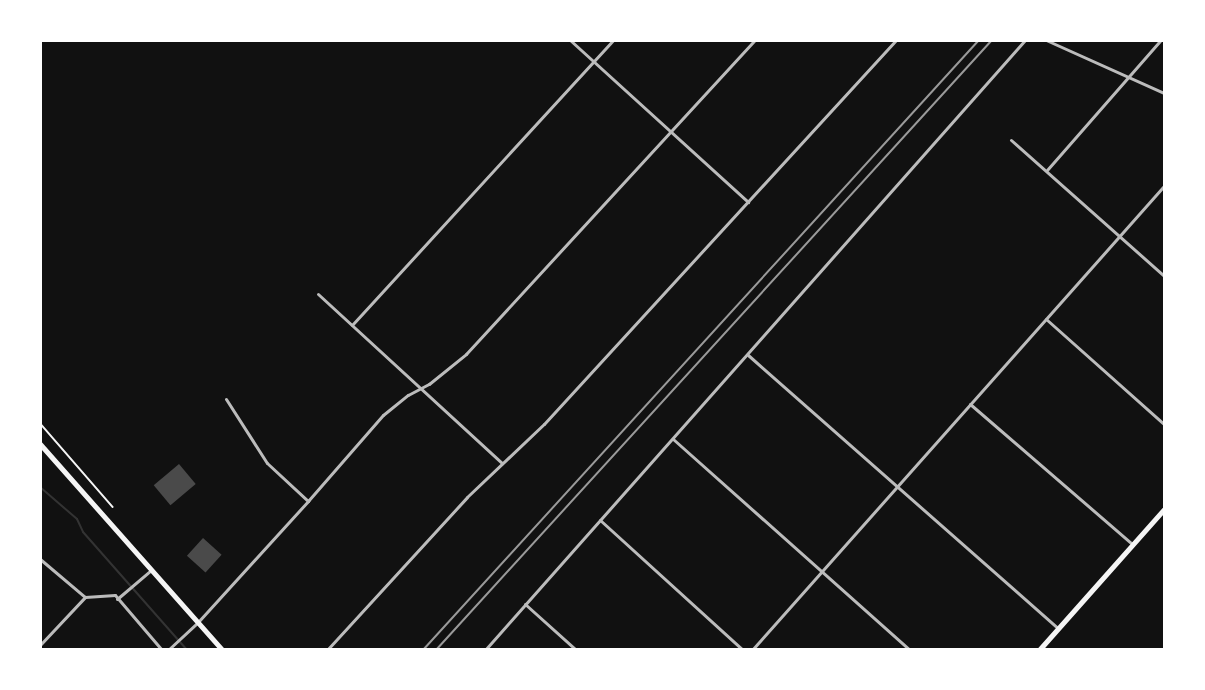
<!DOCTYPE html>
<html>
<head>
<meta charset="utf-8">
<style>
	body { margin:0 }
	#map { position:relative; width:1205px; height:690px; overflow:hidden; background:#111; font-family:"IBM Plex Sans",sans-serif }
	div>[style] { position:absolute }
	.stream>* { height:2px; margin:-1px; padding:0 1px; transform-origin:1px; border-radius:1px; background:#333 }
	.building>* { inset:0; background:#4a4a4a; transform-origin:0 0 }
	.path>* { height:1.5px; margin:-0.75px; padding:0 0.75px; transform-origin:0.75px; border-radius:0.75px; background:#f5f5f5 }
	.minor>* { height:3px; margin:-1.5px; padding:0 1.5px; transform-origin:1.5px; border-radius:1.5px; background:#bcbcbc }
	.primary>* { height:5px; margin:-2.5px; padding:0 2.5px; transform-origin:2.5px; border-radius:2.5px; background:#f5f5f5 }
	.rail>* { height:2px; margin:-1px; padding:0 1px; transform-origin:1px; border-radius:1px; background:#9a9a9a }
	span { translate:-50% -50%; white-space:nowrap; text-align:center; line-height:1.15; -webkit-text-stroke:4.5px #fff; paint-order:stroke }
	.frame { position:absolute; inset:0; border:42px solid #fff; pointer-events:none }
</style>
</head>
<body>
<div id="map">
	<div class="stream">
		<i style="left:40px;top:487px;width:49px;rotate:40.9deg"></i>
		<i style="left:77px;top:519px;width:14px;rotate:65deg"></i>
		<i style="left:83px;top:532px;width:157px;rotate:48.6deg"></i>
	</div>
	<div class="building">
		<i style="left:179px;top:464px;width:26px;height:33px;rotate:50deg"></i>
		<i style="left:203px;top:538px;width:25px;height:24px;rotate:42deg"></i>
	</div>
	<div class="path">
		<i style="left:40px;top:423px;width:111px;rotate:49deg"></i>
	</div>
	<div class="minor">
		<i style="left:570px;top:40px;width:241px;rotate:42.3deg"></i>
		<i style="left:1046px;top:40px;width:129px;rotate:24.2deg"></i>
		<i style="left:1011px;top:140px;width:205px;rotate:41.6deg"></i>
		<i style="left:1047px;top:170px;width:173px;rotate:-48.8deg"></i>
		<i style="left:318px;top:294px;width:250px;rotate:42.6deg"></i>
		<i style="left:1046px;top:319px;width:158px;rotate:41.7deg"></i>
		<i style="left:352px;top:325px;width:386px;rotate:-47.5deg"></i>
		<i style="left:748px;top:355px;width:413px;rotate:41.4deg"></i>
		<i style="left:226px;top:399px;width:76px;rotate:57.4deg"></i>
		<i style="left:267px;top:463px;width:56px;rotate:42.8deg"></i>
		<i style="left:970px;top:404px;width:214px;rotate:40.8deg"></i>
		<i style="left:673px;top:439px;width:317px;rotate:41.7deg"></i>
		<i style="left:600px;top:520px;width:193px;rotate:42.3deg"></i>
		<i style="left:40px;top:559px;width:59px;rotate:40.2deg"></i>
		<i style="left:85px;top:597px;width:30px;rotate:-4deg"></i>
		<i style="left:115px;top:595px;width:72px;rotate:49.5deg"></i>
		<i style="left:117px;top:599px;width:43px;rotate:-40.3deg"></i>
		<i style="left:525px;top:604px;width:69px;rotate:42deg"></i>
		<i style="left:40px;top:645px;width:66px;rotate:-46.8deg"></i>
		<i style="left:168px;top:650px;width:41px;rotate:-43deg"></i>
		<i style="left:198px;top:622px;width:164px;rotate:-47.7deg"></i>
		<i style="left:308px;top:501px;width:114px;rotate:-48.9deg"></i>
		<i style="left:383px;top:415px;width:32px;rotate:-39deg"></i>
		<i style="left:408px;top:395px;width:24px;rotate:-28deg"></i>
		<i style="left:429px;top:384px;width:48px;rotate:-39deg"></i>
		<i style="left:466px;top:354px;width:427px;rotate:-47.4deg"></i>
		<i style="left:327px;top:650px;width:207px;rotate:-47.5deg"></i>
		<i style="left:467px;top:497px;width:106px;rotate:-43.5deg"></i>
		<i style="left:544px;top:424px;width:521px;rotate:-47.49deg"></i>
		<i style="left:485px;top:650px;width:815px;rotate:-48.48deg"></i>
		<i style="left:752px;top:650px;width:621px;rotate:-48.4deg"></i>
	</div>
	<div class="primary">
		<i style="left:40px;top:444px;width:275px;rotate:48.5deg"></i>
		<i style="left:1039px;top:650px;width:188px;rotate:-48.4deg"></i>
	</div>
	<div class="rail">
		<i style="left:423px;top:650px;width:825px;rotate:-47.65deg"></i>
		<i style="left:436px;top:650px;width:825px;rotate:-47.65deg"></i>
	</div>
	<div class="frame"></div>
</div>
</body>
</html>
